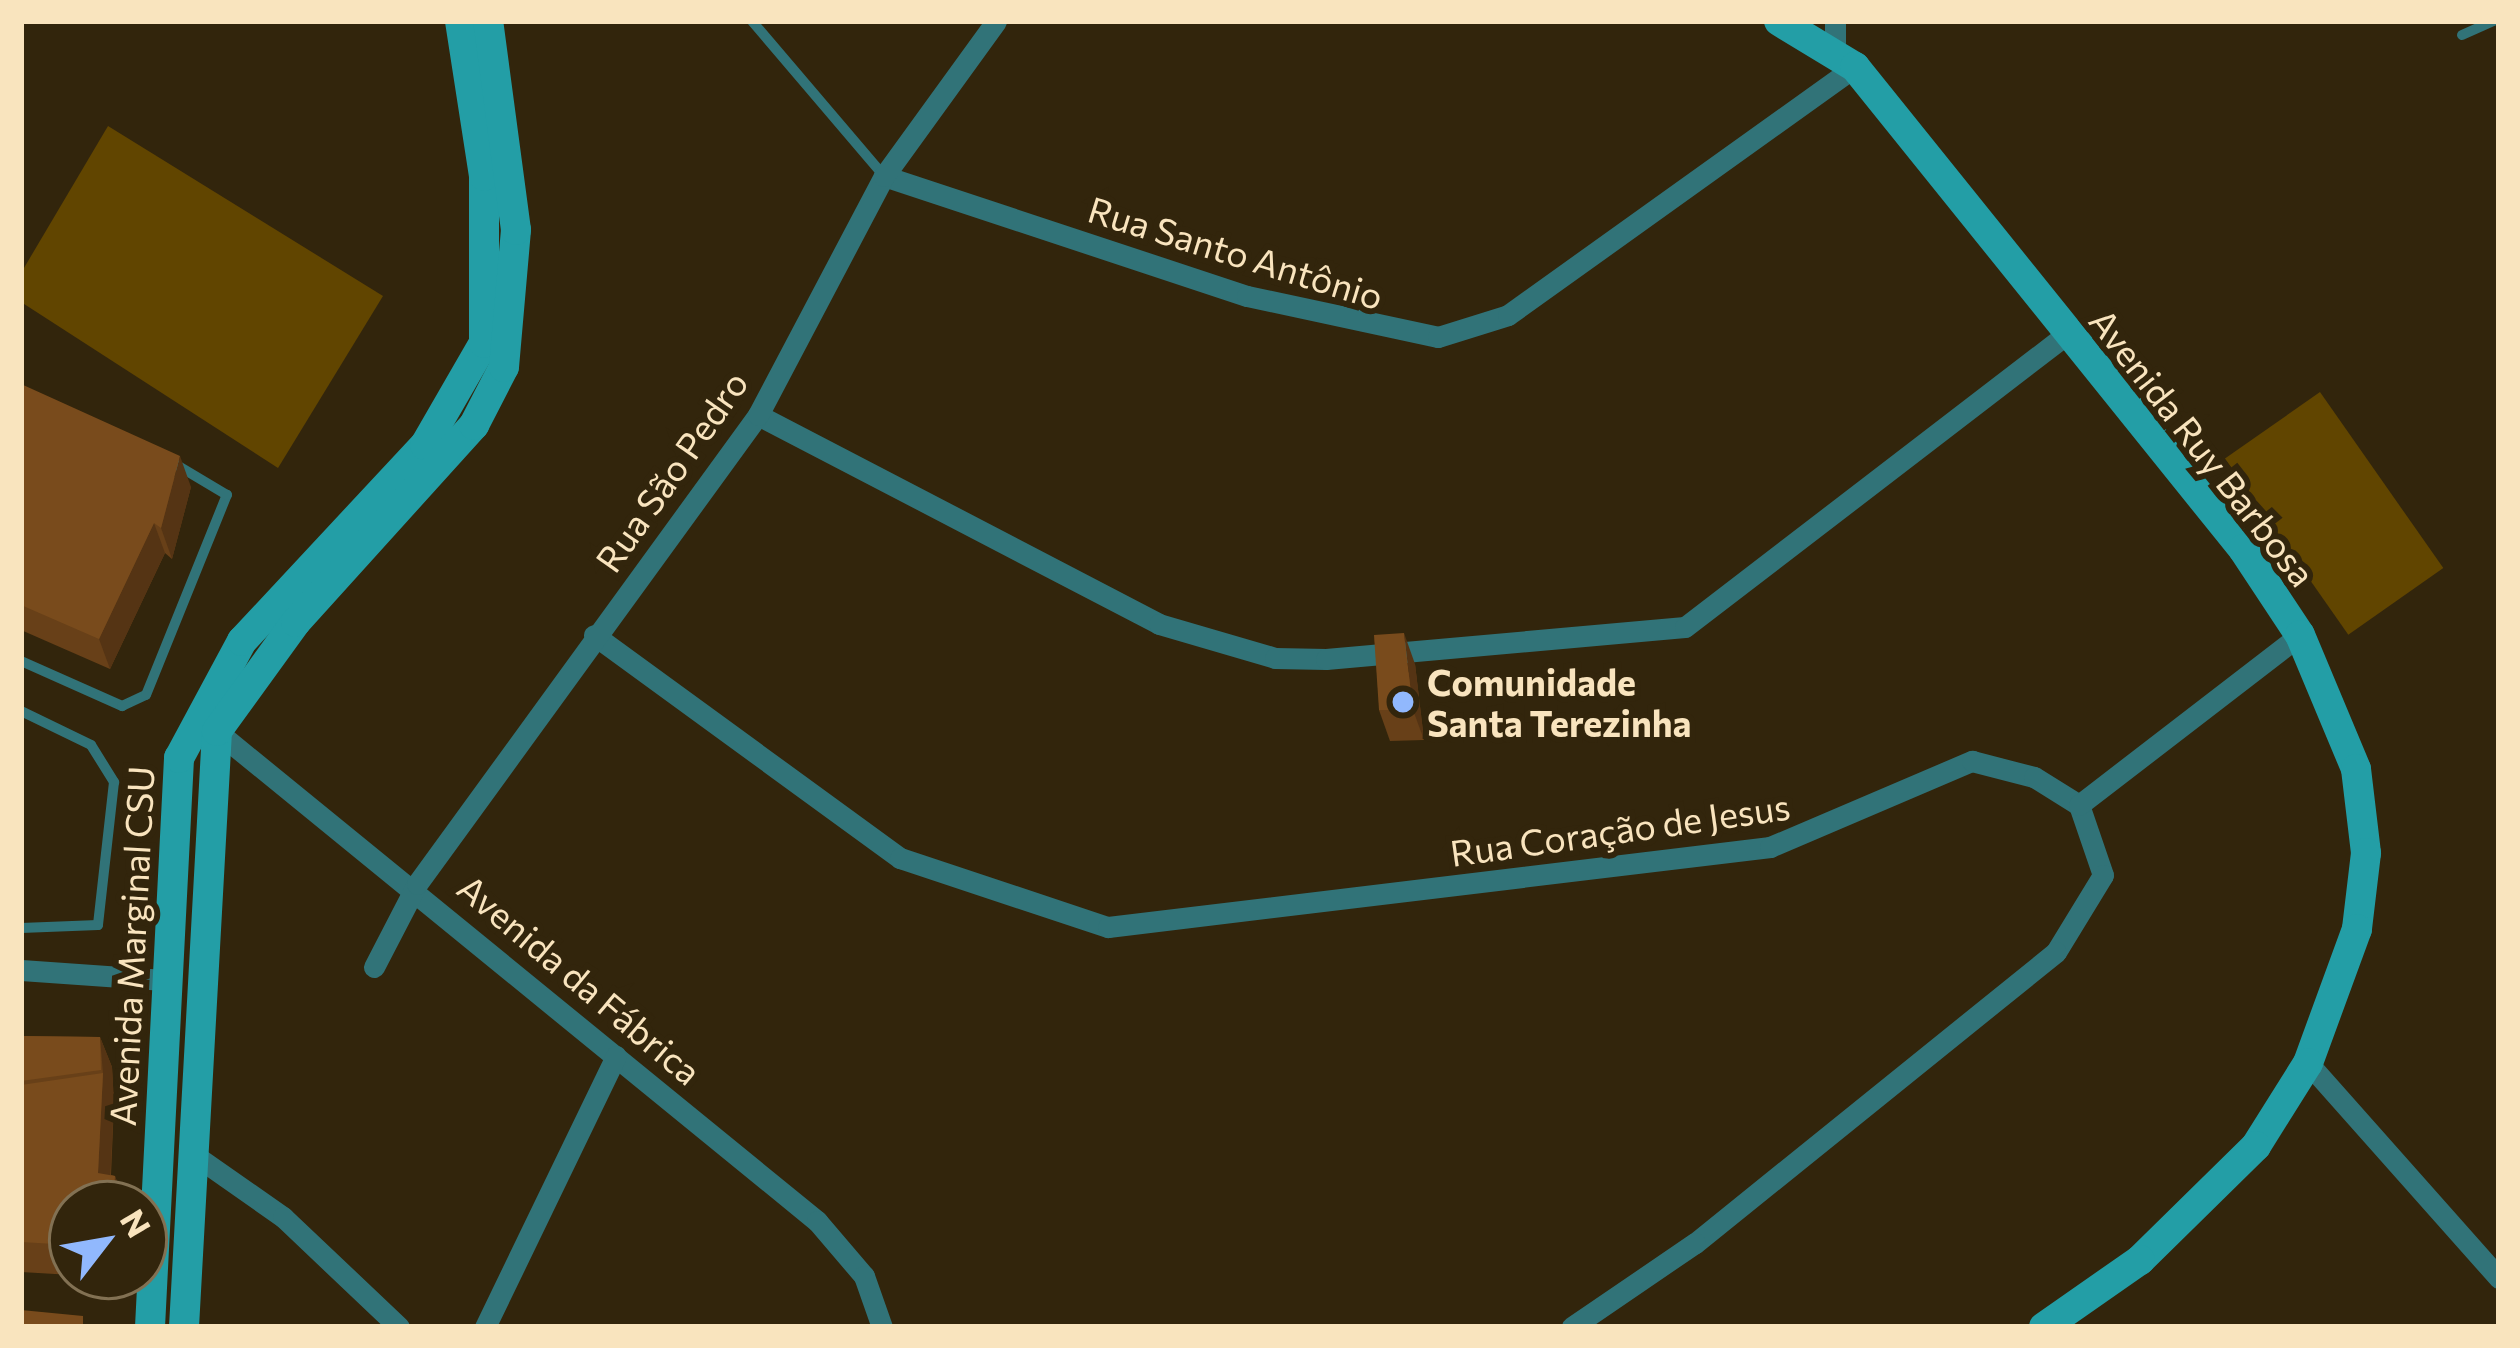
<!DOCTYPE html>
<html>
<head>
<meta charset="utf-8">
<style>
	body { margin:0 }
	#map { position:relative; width:2520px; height:1348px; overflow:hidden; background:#32250c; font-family:Commissioner,sans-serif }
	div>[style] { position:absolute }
	.green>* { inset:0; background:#614500; transform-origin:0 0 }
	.lane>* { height:10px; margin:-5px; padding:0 5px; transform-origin:5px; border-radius:5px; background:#317378 }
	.street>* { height:21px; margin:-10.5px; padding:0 10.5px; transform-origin:10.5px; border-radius:10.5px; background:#317378 }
	.secondary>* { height:30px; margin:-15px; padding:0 15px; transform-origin:15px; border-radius:15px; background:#239ea6 }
	.wall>* { inset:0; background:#684018 }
	.shaded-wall>* { inset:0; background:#553414 }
	.building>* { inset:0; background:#794b1c }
	.dots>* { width:33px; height:33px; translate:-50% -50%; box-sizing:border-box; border:6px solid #32250c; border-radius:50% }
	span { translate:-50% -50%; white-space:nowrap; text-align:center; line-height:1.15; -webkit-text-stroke:12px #32250c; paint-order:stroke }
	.street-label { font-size:36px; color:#f9e4be }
	.poi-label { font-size:36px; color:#f9e4be; font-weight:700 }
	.left { translate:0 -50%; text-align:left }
	.frame { position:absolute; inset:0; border:24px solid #f9e4be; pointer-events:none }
	.north { position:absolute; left:48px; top:1180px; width:120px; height:120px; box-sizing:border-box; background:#32250c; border:3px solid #827153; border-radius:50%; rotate:59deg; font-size:33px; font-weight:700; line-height:48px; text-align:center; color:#f9e4be }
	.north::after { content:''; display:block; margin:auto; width:42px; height:54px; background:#91b8fd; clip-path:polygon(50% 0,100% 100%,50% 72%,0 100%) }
</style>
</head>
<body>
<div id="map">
	<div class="green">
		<i style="clip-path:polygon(108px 126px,383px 296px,278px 468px,21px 302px,21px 273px)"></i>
		<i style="left:2320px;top:392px;width:215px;height:116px;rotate:55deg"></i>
	</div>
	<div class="lane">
		<i style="left:752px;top:21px;width:204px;rotate:49.6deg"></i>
		<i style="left:2462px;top:35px;width:35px;rotate:-24deg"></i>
		<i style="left:21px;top:661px;width:111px;rotate:24deg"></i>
		<i style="left:122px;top:706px;width:26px;rotate:-25deg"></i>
		<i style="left:146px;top:695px;width:216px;rotate:-68deg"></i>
		<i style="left:227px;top:495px;width:61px;rotate:-149.2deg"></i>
		<i style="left:21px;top:711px;width:78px;rotate:25.9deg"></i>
		<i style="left:91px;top:745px;width:44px;rotate:58.1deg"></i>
		<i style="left:114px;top:782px;width:144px;rotate:96.4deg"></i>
		<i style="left:98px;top:925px;width:77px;rotate:177.8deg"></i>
	</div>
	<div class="street">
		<i style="left:1835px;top:51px;width:30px;rotate:-90deg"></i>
		<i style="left:884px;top:176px;width:382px;rotate:18.3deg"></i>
		<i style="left:1247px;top:296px;width:195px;rotate:12.1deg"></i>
		<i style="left:1438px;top:337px;width:73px;rotate:-17.4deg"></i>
		<i style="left:1508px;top:315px;width:427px;rotate:-35.6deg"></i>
		<i style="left:758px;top:415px;width:452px;rotate:27.5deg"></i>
		<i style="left:1159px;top:624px;width:121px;rotate:16.3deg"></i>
		<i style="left:1275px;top:658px;width:51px;rotate:1.1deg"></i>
		<i style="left:1326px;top:659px;width:360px;rotate:-5.1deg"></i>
		<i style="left:1685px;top:627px;width:479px;rotate:-37.5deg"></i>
		<i style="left:594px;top:635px;width:379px;rotate:36.1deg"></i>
		<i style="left:900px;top:858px;width:219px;rotate:18.4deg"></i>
		<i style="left:1108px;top:927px;width:667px;rotate:-6.89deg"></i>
		<i style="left:1770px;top:847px;width:220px;rotate:-23.1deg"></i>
		<i style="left:1972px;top:761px;width:64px;rotate:14.5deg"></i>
		<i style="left:2034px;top:777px;width:53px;rotate:31.9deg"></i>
		<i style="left:2079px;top:805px;width:74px;rotate:71.1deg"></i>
		<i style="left:2103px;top:875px;width:90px;rotate:121.4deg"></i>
		<i style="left:2056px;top:952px;width:464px;rotate:141.1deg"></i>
		<i style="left:1695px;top:1243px;width:149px;rotate:145.7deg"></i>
		<i style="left:209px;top:725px;width:785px;rotate:39.21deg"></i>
		<i style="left:817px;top:1221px;width:72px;rotate:49.5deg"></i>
		<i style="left:864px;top:1276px;width:54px;rotate:70.6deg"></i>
		<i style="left:2079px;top:805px;width:279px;rotate:-37.6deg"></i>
		<i style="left:374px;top:967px;width:93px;rotate:-62.6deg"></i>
		<i style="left:417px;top:884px;width:580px;rotate:-53.98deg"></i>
		<i style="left:758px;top:415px;width:270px;rotate:-62.2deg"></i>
		<i style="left:884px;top:176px;width:191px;rotate:-54.1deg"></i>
		<i style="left:21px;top:970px;width:143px;rotate:4deg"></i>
		<i style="left:2308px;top:1063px;width:288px;rotate:48.4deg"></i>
		<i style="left:193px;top:1154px;width:110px;rotate:35deg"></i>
		<i style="left:283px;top:1217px;width:160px;rotate:43.5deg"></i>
		<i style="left:485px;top:1327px;width:301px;rotate:-64.2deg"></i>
	</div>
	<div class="secondary">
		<i style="left:1779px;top:21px;width:89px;rotate:31.2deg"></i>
		<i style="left:1855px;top:67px;width:619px;rotate:51.17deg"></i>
		<i style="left:2243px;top:549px;width:103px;rotate:56.5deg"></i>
		<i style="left:2300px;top:635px;width:145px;rotate:67.3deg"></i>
		<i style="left:2356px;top:769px;width:85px;rotate:83.2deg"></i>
		<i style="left:2366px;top:853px;width:77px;rotate:96.8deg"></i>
		<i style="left:2357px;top:929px;width:143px;rotate:110.1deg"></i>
		<i style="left:2308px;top:1063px;width:98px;rotate:122.1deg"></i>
		<i style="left:2256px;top:1146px;width:163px;rotate:135.5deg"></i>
		<i style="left:2140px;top:1260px;width:117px;rotate:145.1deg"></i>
		<i style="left:150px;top:1327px;width:570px;rotate:-87.08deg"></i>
		<i style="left:179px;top:758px;width:133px;rotate:-61.7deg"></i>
		<i style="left:242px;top:641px;width:268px;rotate:-47deg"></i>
		<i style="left:425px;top:445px;width:118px;rotate:-60deg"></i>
		<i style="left:484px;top:343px;width:167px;rotate:-90deg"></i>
		<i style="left:484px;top:176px;width:157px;rotate:-98.8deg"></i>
		<i style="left:184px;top:1327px;width:597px;rotate:-86.83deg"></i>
		<i style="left:217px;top:731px;width:135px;rotate:-54.1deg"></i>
		<i style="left:296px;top:622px;width:266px;rotate:-47.9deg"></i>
		<i style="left:474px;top:425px;width:65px;rotate:-62.7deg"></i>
		<i style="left:504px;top:367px;width:138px;rotate:-85deg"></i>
		<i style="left:516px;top:230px;width:211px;rotate:-97.6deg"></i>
	</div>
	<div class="wall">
		<i style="clip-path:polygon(21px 384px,191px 487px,172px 559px,165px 553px,110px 669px,21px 630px)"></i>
		<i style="clip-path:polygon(1415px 664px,1424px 740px,1390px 741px,1379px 710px)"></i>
		<i style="clip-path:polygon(21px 1036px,100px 1037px,112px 1067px,114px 1103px,111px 1175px,115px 1176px,125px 1204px,72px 1204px,72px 1275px,21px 1272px)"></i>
	</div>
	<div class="shaded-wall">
		<i style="clip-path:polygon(180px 456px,191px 487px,172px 559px,161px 528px)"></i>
		<i style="clip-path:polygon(154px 523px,165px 553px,110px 669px,99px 639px)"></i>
		<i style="clip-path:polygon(1404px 633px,1415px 664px,1424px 740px,1413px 710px)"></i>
		<i style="clip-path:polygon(100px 1037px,112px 1067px,114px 1103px,109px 1203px,98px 1173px,103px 1074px)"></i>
		<i style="clip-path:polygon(115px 1176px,125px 1204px,112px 1204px)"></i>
	</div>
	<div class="building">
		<i style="clip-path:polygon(21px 384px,180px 456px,161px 528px,154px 523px,99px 639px,21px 605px)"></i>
		<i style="clip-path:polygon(1404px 633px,1413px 710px,1379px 710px,1374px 635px)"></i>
		<i style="clip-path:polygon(21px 1036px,100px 1037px,101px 1070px,21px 1081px)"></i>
		<i style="clip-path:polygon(103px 1073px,98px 1173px,115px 1176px,112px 1204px,72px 1204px,72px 1245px,21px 1242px,21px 1085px)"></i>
		<i style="clip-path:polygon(21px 1310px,83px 1316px,83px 1327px,21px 1327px)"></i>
	</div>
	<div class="dots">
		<i style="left:1403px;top:702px;background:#91b8fd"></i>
	</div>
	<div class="street-label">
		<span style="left:1236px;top:252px;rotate:17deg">Rua Santo Antônio</span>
		<span style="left:2203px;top:447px;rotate:52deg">Avenida Ruy Barbosa</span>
		<span style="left:671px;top:471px;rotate:-55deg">Rua São Pedro</span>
		<span style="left:1620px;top:829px;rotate:-8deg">Rua Coração de Jesus</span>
		<span style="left:131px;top:946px;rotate:-87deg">Avenida Marginal CSU</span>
		<span style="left:580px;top:979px;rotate:40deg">Avenida da Fábrica</span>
	</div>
	<div class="poi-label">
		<span class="left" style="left:1427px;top:702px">Comunidade<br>Santa Terezinha</span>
	</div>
	<div class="frame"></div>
	<div class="north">N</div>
</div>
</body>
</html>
